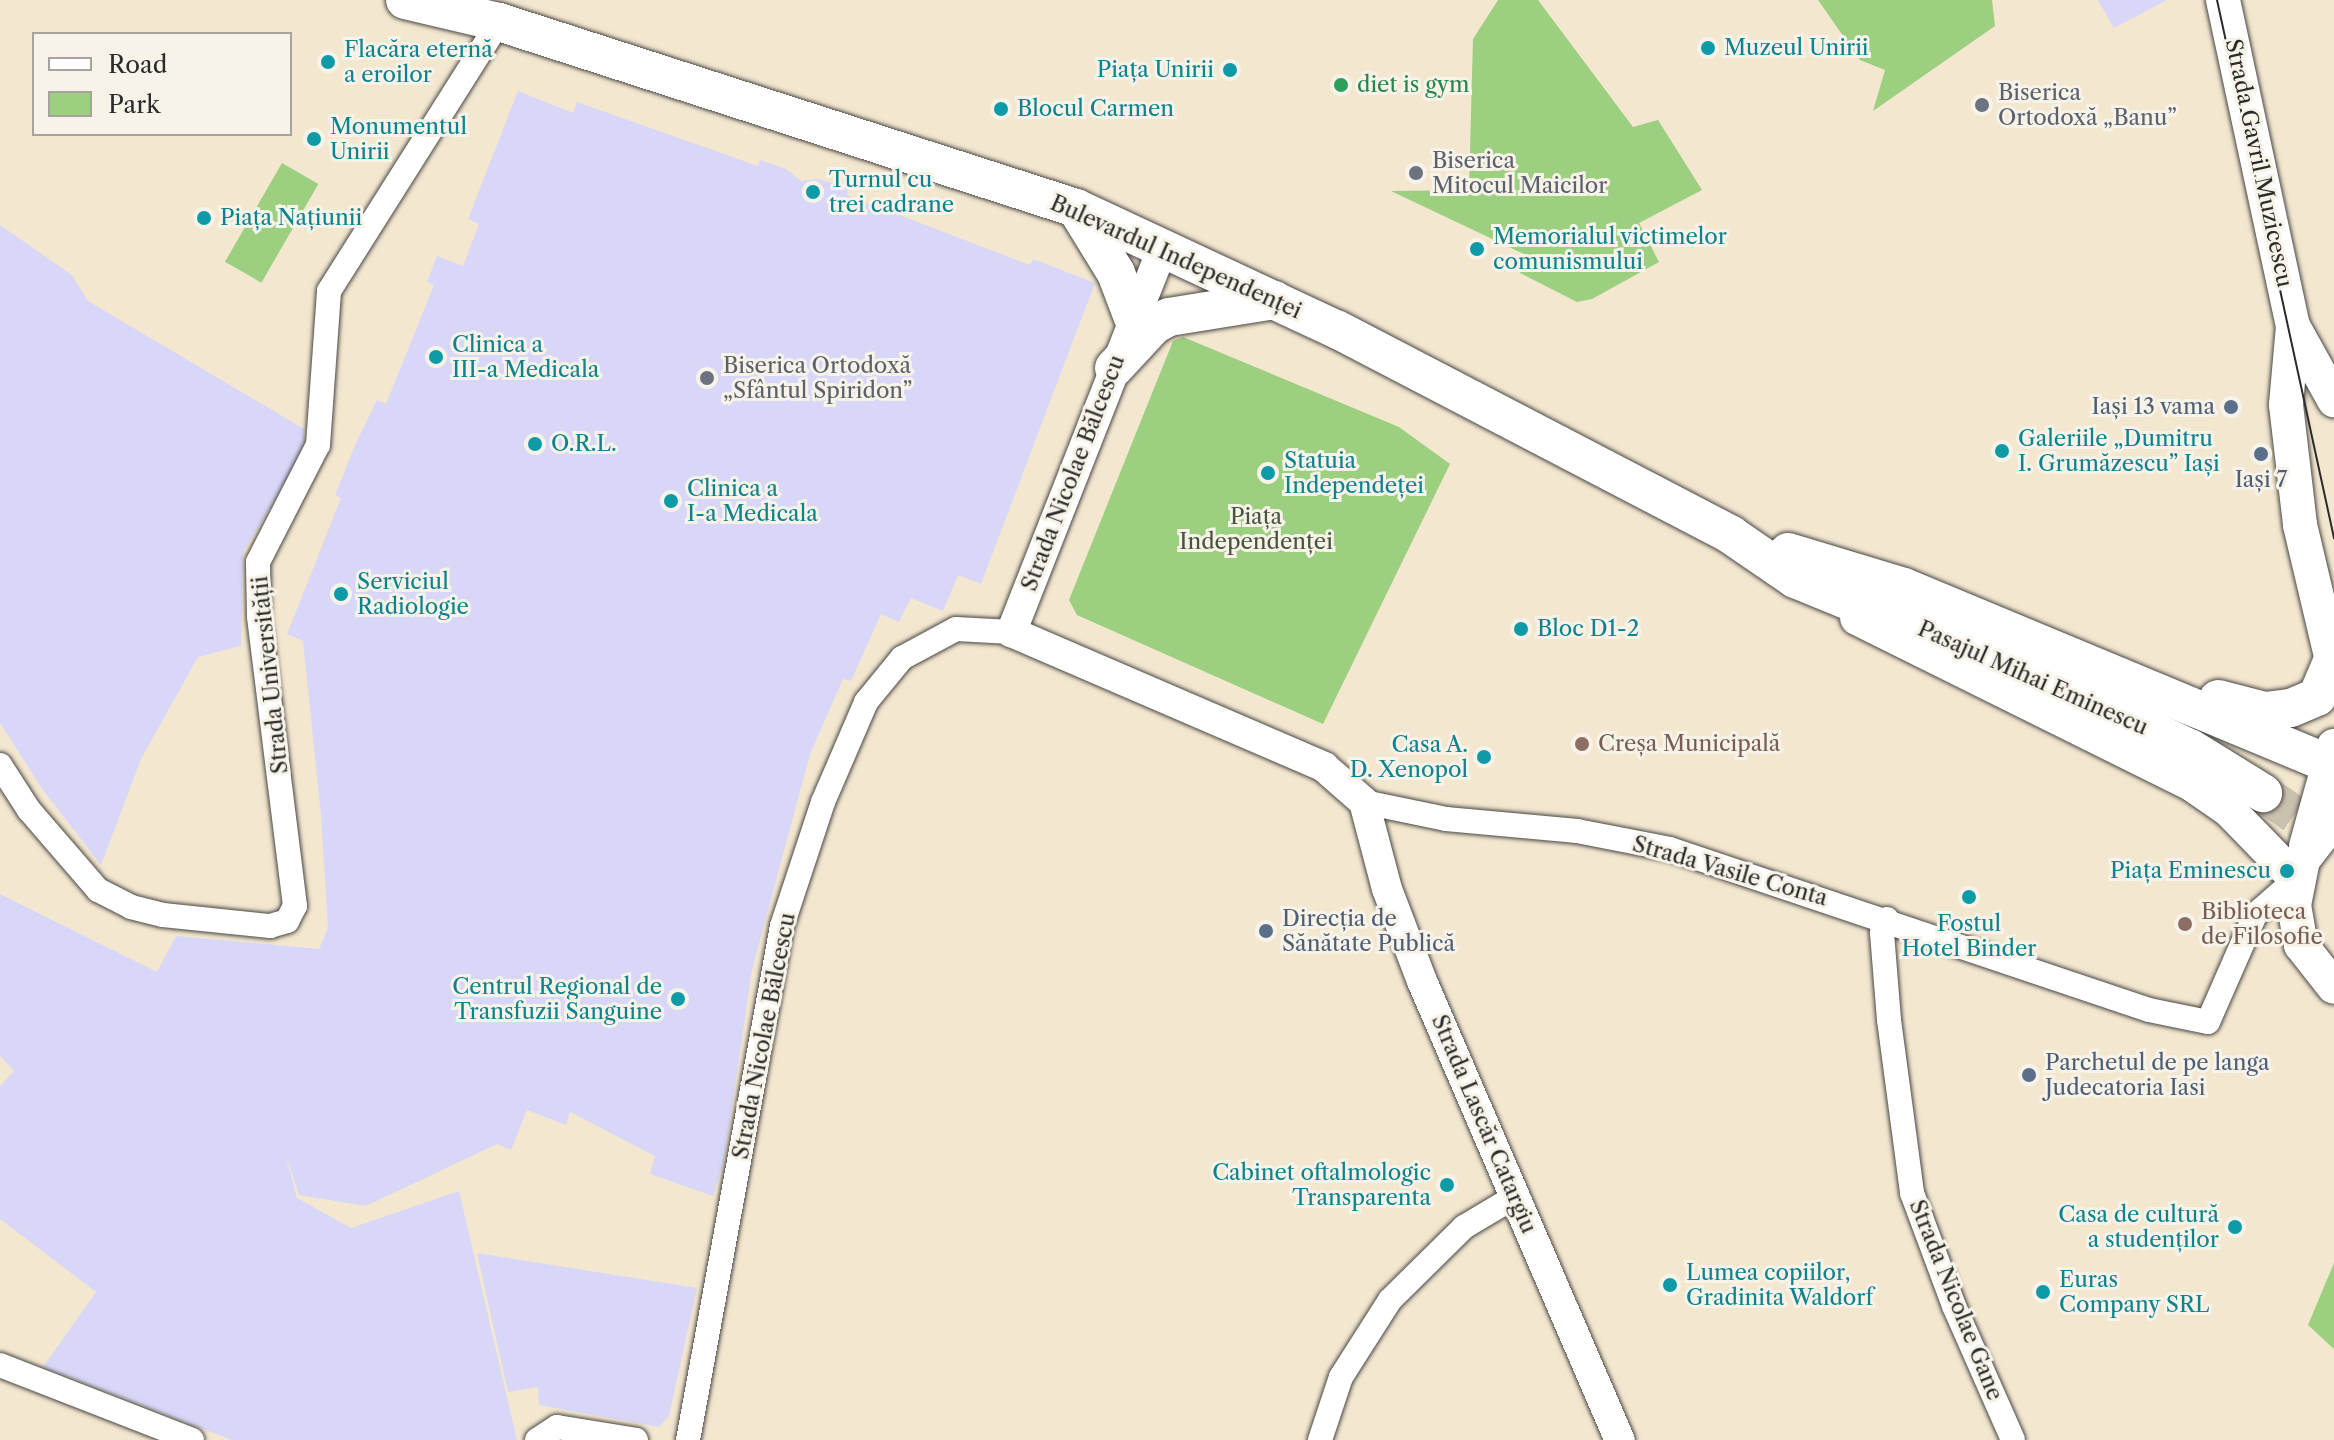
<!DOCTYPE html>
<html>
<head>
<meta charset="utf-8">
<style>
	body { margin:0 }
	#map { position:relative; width:2334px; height:1440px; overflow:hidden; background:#f3e7d0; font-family:"Libre Caslon Text",serif }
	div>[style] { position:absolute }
	.built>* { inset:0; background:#d8d7f8 }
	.green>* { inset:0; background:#9ccf7f; transform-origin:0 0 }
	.primary-tunnel>* { height:38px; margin-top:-19px; transform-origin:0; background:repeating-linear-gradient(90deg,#cbc1af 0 38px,transparent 0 57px) }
	.roads { filter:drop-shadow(0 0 2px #494744) drop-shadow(0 0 2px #494744) }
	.minor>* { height:24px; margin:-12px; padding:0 12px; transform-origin:12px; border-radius:12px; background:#fff }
	.tertiary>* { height:30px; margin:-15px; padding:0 15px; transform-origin:15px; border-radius:15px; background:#fff }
	.secondary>* { height:34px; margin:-17px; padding:0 17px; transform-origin:17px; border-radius:17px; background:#fff }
	.primary>* { height:38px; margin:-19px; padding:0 19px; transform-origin:19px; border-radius:19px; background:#fff }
	.tram>* { height:2px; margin:-1px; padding:0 1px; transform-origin:1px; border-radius:1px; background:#2b2b2b }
	.dots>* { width:22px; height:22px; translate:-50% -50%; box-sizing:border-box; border:4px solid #f7f3e8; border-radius:50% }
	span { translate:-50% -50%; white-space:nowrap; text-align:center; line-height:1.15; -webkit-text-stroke:6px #f7f3e8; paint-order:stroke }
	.culture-label { font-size:22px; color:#0d838f }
	.left { translate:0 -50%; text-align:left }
	.right { translate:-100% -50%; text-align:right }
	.leisure-label { font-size:22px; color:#27864d }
	.worship-label { font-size:22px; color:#5b616d }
	.street-label { font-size:22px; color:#2b2b2b }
	.service-label { font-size:22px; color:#4e5e75 }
	.park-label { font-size:22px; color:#475440 }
	.education-label { font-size:22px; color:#785e54 }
	.legend { position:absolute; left:32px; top:32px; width:260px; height:104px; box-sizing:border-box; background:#f7f3e8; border:2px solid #a5a39c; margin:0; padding:10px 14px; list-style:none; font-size:24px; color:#2b2b2b }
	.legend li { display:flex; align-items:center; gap:16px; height:40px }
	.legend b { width:40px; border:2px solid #a5a39c }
</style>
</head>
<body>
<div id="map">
	<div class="built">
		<i style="clip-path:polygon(2098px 0,2167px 0,2114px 28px)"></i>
		<i style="clip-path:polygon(518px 91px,573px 113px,577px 102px,758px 166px,760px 160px,786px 169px,801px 181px,819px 179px,848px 189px,847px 195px,1030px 265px,1033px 259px,1095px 283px,981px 584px,958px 575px,943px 611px,911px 598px,899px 622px,881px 614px,851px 681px,843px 679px,810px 754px,752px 970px,724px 1161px,713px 1196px,650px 1174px,655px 1156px,570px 1112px,566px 1125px,527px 1110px,511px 1150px,497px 1144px,366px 1206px,299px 1195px,285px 1153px,297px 1198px,351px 1228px,459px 1191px,517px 1440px,232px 1440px,43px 1367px,96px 1292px,0 1219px,0 1086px,14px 1071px,0 1056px,0 894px,157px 972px,176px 936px,319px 949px,328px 928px,321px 816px,303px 641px,287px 634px,341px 498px,335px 495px,356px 443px,377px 400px,386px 404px,434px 285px,427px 282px,437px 256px,463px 266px,479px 224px,468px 219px)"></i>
		<i style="clip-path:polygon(0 225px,72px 275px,88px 301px,304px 429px,304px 451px,243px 552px,241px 646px,198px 657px,141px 759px,101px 865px,43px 790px,0 723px)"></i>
		<i style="clip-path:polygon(477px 1253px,697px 1288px,669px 1416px,659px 1427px,539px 1405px,538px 1387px,508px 1392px)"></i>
	</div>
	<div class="green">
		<i style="clip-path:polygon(1498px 0,1538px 0,1633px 127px,1658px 120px,1702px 190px,1639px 223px,1659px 262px,1592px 299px,1577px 302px,1520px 273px,1528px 256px,1391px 191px,1469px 190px,1473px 39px)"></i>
		<i style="clip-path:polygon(1818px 0,1992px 0,1995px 26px,1873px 111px,1885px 70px,1860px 60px)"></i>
		<i style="left:282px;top:163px;width:42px;height:114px;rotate:30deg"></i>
		<i style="clip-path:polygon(1183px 337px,1399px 427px,1450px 464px,1323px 724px,1077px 615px,1069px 600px,1173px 341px)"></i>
		<i style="clip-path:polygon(2334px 1263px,2334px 1349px,2308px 1325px)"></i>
	</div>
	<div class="primary-tunnel">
		<i style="left:2263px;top:793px;width:86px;rotate:34.6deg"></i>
	</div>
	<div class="roads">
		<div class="minor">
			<i style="left:0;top:765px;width:54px;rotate:57.2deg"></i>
			<i style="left:29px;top:810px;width:106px;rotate:49.2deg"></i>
			<i style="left:98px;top:890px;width:37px;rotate:27deg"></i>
			<i style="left:131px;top:907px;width:33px;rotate:14deg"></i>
			<i style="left:163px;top:915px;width:108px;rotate:5.9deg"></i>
			<i style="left:270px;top:926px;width:18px;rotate:-16deg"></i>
			<i style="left:287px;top:921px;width:17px;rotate:-62deg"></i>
			<i style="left:295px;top:906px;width:292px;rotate:-97.1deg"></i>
			<i style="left:259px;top:616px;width:54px;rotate:-91.1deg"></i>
			<i style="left:258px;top:562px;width:131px;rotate:-62.9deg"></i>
			<i style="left:318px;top:445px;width:154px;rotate:-85.9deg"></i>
			<i style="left:329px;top:291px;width:318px;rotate:-57.7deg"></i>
			<i style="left:1364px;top:802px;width:84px;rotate:11.7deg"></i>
			<i style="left:1446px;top:819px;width:132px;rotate:5.2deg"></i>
			<i style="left:1577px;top:831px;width:95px;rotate:11deg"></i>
			<i style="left:1670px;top:849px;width:505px;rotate:18.58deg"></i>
			<i style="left:2149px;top:1010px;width:60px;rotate:11.5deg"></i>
			<i style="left:2208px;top:1022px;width:117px;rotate:-66.3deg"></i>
			<i style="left:2255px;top:915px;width:55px;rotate:-41.3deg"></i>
			<i style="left:1887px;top:919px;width:15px;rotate:110deg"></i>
			<i style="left:1882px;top:933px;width:87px;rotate:85.4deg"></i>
			<i style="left:1889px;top:1020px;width:175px;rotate:82.4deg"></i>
			<i style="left:1912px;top:1193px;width:121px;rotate:69.6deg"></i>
			<i style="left:1954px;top:1306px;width:146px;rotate:66.2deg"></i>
			<i style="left:0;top:1365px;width:206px;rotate:21.3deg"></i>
			<i style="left:537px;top:1440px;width:24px;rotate:-33deg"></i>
			<i style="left:557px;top:1427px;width:80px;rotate:9.3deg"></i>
			<i style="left:688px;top:1440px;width:523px;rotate:-79.64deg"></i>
			<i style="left:782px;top:926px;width:131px;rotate:-71.7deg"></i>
			<i style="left:823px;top:802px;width:109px;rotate:-66.7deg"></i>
			<i style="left:866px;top:702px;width:57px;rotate:-50.7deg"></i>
			<i style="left:902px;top:658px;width:61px;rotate:-28.2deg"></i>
			<i style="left:956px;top:629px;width:55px;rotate:3.1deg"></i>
			<i style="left:1320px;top:1440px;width:66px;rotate:-71.6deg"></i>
			<i style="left:1341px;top:1377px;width:91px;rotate:-57.5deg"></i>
			<i style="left:1390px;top:1300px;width:104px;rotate:-44.6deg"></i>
			<i style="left:1464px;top:1227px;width:61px;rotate:-30.8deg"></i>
		</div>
		<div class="tertiary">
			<i style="left:1163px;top:247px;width:414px;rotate:111.5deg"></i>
			<i style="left:1011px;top:632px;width:341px;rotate:23.3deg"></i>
			<i style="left:1324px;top:767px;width:53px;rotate:41.2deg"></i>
			<i style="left:1364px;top:802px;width:90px;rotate:75.2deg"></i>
			<i style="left:1387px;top:889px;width:98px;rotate:69.2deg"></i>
			<i style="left:1422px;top:981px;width:500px;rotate:66.7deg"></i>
		</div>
		<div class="secondary">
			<i style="left:2223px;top:0;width:333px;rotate:77.9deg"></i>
			<i style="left:2293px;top:326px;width:85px;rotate:61deg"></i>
			<i style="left:2293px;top:326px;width:79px;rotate:95.1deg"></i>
			<i style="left:2286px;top:405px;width:121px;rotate:83.3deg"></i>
			<i style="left:2300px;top:525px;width:148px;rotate:76.7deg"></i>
			<i style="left:1857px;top:618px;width:375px;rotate:26.4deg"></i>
			<i style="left:2193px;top:785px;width:44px;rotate:34.8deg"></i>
			<i style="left:2229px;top:810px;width:96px;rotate:45.8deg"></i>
			<i style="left:2334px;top:820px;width:51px;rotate:127.8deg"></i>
			<i style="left:2303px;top:860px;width:46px;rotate:101.3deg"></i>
			<i style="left:2294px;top:905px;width:41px;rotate:80.1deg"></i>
			<i style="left:2301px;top:945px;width:53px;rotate:51.8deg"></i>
			<i style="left:2306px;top:846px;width:104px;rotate:-74.4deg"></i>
		</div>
		<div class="primary">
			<i style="left:405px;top:0;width:97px;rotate:13.2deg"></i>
			<i style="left:499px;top:22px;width:606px;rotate:17.87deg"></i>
			<i style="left:1076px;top:208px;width:289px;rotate:25deg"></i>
			<i style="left:1338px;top:330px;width:443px;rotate:27.5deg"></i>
			<i style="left:1731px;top:535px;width:78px;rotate:34.5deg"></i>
			<i style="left:1795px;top:579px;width:303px;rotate:22.3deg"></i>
			<i style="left:2075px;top:694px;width:127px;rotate:25.2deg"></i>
			<i style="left:2190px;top:748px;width:86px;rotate:31.7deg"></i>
			<i style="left:1076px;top:208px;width:76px;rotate:58.4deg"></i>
			<i style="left:1116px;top:273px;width:48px;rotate:69.3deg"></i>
			<i style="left:1114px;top:368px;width:59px;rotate:-47.1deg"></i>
			<i style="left:1154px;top:325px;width:17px;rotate:-28deg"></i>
			<i style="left:1169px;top:317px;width:107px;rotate:-9.1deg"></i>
			<i style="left:1788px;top:552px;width:121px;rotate:16.8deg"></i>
			<i style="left:1904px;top:587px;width:466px;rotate:22.6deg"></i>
			<i style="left:2218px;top:699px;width:49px;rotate:14.3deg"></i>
			<i style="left:2265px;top:711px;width:26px;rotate:-7deg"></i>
			<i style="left:2291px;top:708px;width:28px;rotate:-23deg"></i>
			<i style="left:2317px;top:697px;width:39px;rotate:-67deg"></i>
		</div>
	</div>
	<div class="tram">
		<i style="left:2217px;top:0;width:551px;rotate:77.73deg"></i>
	</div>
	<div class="dots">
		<i style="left:1708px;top:48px;background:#0f9aa8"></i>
		<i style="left:328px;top:62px;background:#0f9aa8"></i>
		<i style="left:1230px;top:70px;background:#0f9aa8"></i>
		<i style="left:1341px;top:85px;background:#2e9e5b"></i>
		<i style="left:1982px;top:105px;background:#6b7280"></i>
		<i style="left:1001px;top:109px;background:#0f9aa8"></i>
		<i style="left:314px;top:139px;background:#0f9aa8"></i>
		<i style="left:1416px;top:173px;background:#6b7280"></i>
		<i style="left:813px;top:192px;background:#0f9aa8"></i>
		<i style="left:204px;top:218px;background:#0f9aa8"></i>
		<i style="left:1477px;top:249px;background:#0f9aa8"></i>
		<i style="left:436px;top:357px;background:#0f9aa8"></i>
		<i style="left:707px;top:378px;background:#6b7280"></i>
		<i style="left:2231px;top:407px;background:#5c6f8a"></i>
		<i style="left:535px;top:444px;background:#0f9aa8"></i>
		<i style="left:2002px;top:451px;background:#0f9aa8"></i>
		<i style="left:2261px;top:454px;background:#5c6f8a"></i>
		<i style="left:1268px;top:473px;background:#0f9aa8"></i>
		<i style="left:671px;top:501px;background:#0f9aa8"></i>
		<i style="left:341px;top:594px;background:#0f9aa8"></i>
		<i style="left:1521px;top:629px;background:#0f9aa8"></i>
		<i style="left:1582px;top:744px;background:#8d6e63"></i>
		<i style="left:1484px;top:757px;background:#0f9aa8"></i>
		<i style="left:2287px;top:871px;background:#0f9aa8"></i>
		<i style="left:1969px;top:897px;background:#0f9aa8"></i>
		<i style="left:2185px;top:924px;background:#8d6e63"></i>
		<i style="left:1266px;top:931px;background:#5c6f8a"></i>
		<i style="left:678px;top:999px;background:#0f9aa8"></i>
		<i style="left:2029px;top:1075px;background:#5c6f8a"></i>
		<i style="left:1447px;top:1185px;background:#0f9aa8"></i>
		<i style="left:2235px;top:1227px;background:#0f9aa8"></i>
		<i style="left:1670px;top:1285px;background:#0f9aa8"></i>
		<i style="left:2043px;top:1292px;background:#0f9aa8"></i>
	</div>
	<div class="culture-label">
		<span class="left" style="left:1724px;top:48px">Muzeul Unirii</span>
		<span class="left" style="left:344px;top:62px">Flacăra eternă<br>a eroilor</span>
		<span class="right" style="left:1214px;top:70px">Piața Unirii</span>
		<span class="left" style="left:1017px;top:109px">Blocul Carmen</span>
		<span class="left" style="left:330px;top:139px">Monumentul<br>Unirii</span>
		<span class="left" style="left:829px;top:192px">Turnul cu<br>trei cadrane</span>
		<span class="left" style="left:220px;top:218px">Piața Națiunii</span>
		<span class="left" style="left:1493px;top:249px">Memorialul victimelor<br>comunismului</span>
		<span class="left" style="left:452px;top:357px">Clinica a<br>III-a Medicala</span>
		<span class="left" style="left:2018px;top:451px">Galeriile „Dumitru<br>I. Grumăzescu” Iași</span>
		<span class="left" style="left:551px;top:444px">O.R.L.</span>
		<span class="left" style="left:1284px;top:473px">Statuia<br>Independeței</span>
		<span class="left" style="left:687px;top:501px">Clinica a<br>I-a Medicala</span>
		<span class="left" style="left:357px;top:594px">Serviciul<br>Radiologie</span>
		<span class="left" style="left:1537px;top:629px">Bloc D1-2</span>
		<span class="right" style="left:1468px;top:757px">Casa A.<br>D. Xenopol</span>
		<span class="right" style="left:2271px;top:871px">Piața Eminescu</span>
		<span style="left:1969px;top:936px">Fostul<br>Hotel Binder</span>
		<span class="right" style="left:662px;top:999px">Centrul Regional de<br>Transfuzii Sanguine</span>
		<span class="right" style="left:1431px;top:1185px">Cabinet oftalmologic<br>Transparenta</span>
		<span class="right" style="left:2219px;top:1227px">Casa de cultură<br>a studenților</span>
		<span class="left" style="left:1686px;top:1285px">Lumea copiilor,<br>Gradinita Waldorf</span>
		<span class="left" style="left:2059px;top:1292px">Euras<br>Company SRL</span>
	</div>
	<div class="leisure-label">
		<span class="left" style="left:1357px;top:85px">diet is gym</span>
	</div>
	<div class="worship-label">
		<span class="left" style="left:1998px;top:105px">Biserica<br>Ortodoxă „Banu”</span>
		<span class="left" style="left:1432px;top:173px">Biserica<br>Mitocul Maicilor</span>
		<span class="left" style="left:723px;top:378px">Biserica Ortodoxă<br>„Sfântul Spiridon”</span>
	</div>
	<div class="street-label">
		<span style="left:2259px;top:163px;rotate:78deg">Strada Gavril Muzicescu</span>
		<span style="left:1176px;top:257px;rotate:24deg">Bulevardul Independenței</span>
		<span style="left:1073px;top:473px;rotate:-69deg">Strada Nicolae Bălcescu</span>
		<span style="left:270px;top:675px;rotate:-96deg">Strada Universității</span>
		<span style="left:2033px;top:678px;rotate:24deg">Pasajul Mihai Eminescu</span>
		<span style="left:1730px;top:871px;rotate:16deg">Strada Vasile Conta</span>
		<span style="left:764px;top:1036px;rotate:-79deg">Strada Nicolae Bălcescu</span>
		<span style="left:1484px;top:1124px;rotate:67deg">Strada Lascăr Catargiu</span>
		<span style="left:1956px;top:1300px;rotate:68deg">Strada Nicolae Gane</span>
	</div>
	<div class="service-label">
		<span class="right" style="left:2215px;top:407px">Iași 13 vama</span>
		<span style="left:2261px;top:480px">Iași 7</span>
		<span class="left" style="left:1282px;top:931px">Direcția de<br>Sănătate Publică</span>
		<span class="left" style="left:2045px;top:1075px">Parchetul de pe langa<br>Judecatoria Iasi</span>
	</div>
	<div class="park-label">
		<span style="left:1256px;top:529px">Piața<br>Independenței</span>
	</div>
	<div class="education-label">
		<span class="left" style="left:1598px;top:744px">Creșa Municipală</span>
		<span class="left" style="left:2201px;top:924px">Biblioteca<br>de Filosofie</span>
	</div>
	<ul class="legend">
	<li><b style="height:10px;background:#fff"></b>Road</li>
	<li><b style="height:22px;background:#9ccf7f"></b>Park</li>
	</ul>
</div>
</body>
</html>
